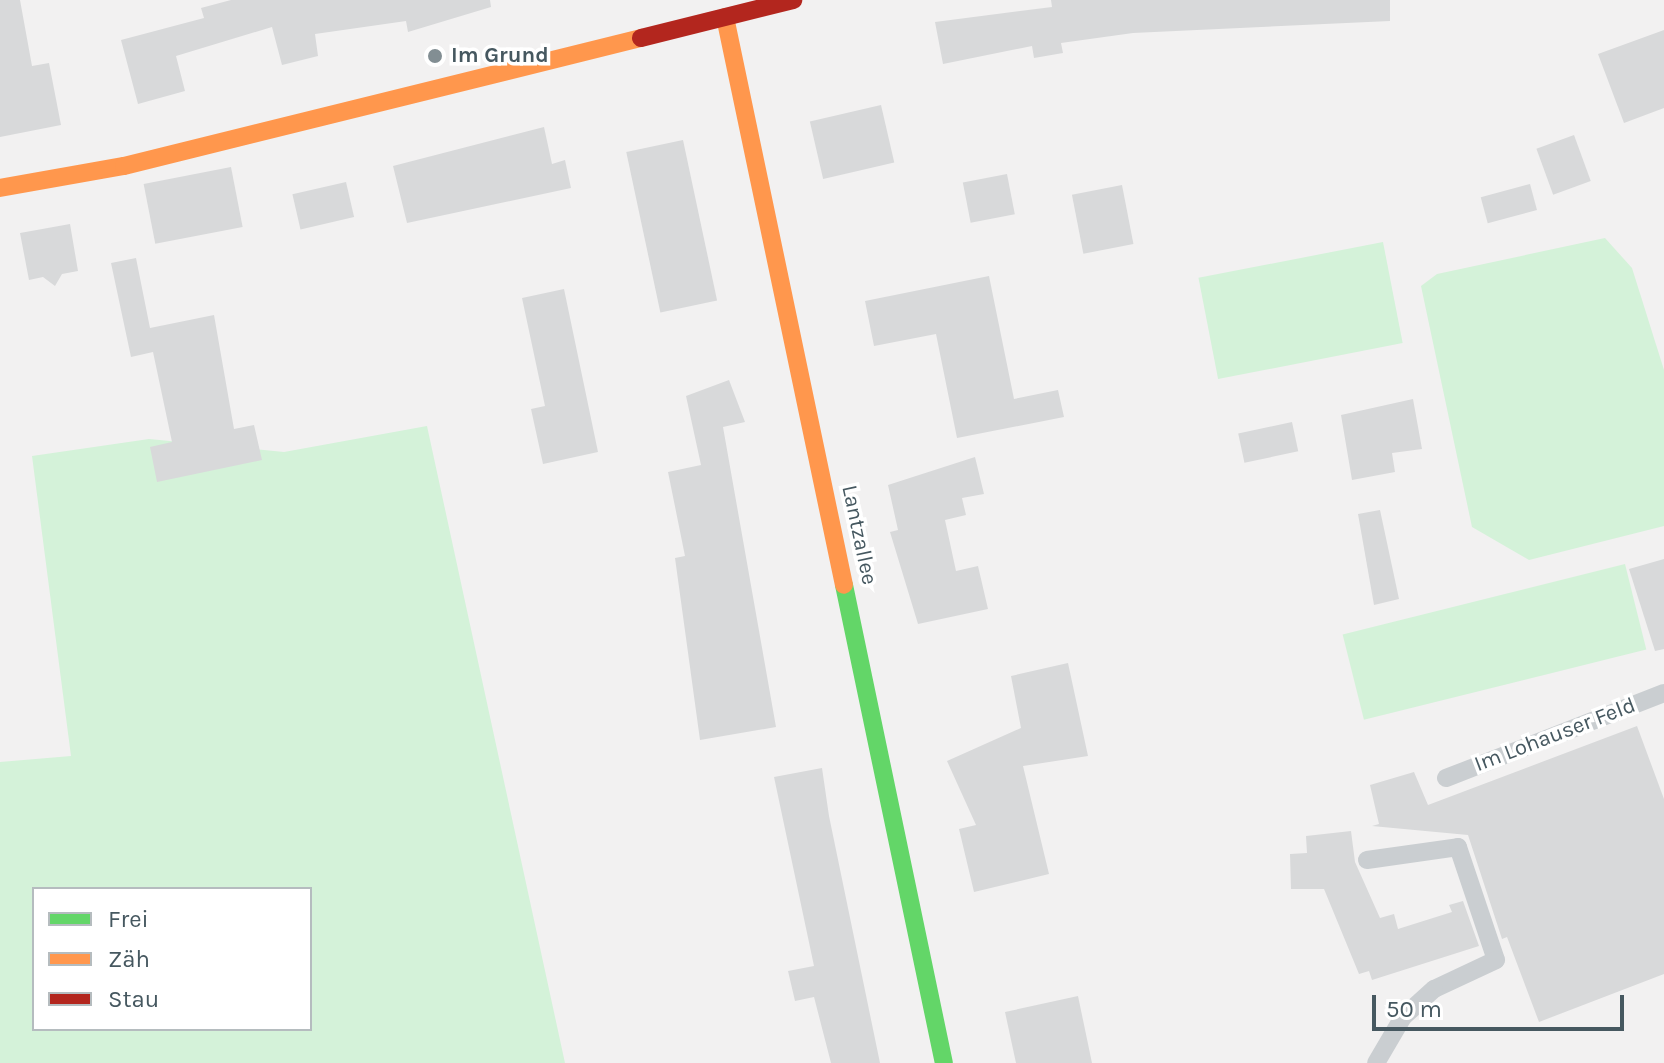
<!DOCTYPE html>
<html>
<head>
<meta charset="utf-8">
<style>
	body { margin:0 }
	#map { position:relative; width:1664px; height:1063px; overflow:hidden; background:#f2f1f1; font-family:Karla,sans-serif }
	div>[style] { position:absolute }
	.green>* { inset:0; background:#d4f2d9; transform-origin:0 0 }
	.building>* { inset:0; background:#d8d9da; transform-origin:0 0 }
	.lane>* { height:18px; margin:-9px; padding:0 9px; transform-origin:9px; border-radius:9px; background:#caced1 }
	.fast>* { height:18px; margin:-9px; padding:0 9px; transform-origin:9px; border-radius:9px; background:#63d668 }
	.slow>* { height:18px; margin:-9px; padding:0 9px; transform-origin:9px; border-radius:9px; background:#ff974d }
	.jam>* { height:18px; margin:-9px; padding:0 9px; transform-origin:9px; border-radius:9px; background:#b3261e }
	.dots>* { width:22px; height:22px; translate:-50% -50%; box-sizing:border-box; border:4px solid #fff; border-radius:50% }
	span { translate:-50% -50%; white-space:nowrap; text-align:center; line-height:1.15; -webkit-text-stroke:7px #fff; paint-order:stroke }
	.poi-label { font-size:22px; color:#465860; font-weight:700 }
	.left { translate:0 -50%; text-align:left }
	.street-label { font-size:22px; color:#465860 }
	.legend { position:absolute; left:32px; top:887px; width:280px; height:144px; box-sizing:border-box; background:#fff; border:2px solid #b5bcbf; margin:0; padding:10px 14px; list-style:none; font-size:24px; color:#465860 }
	.legend li { display:flex; align-items:center; gap:16px; height:40px }
	.legend b { width:40px; border:2px solid #b5bcbf }
	.scale { position:absolute; left:1372px; top:995px; width:252px; height:36px; box-sizing:border-box; border:4px solid #465860; border-top:0; padding-left:10px; font-size:24px; line-height:28px; white-space:nowrap; color:#465860; -webkit-text-stroke:6px #fff; paint-order:stroke }
</style>
</head>
<body>
<div id="map">
	<div class="green">
		<i style="clip-path:polygon(1605px 238px,1632px 268px,1664px 370px,1664px 526px,1529px 560px,1472px 527px,1421px 286px,1437px 274px)"></i>
		<i style="left:1383px;top:242px;width:103px;height:188px;rotate:79deg"></i>
		<i style="clip-path:polygon(evenodd,427px 426px,565px 1063px,0 1063px,0 762px,71px 756px,32px 456px,149px 439px,284px 452px,427px 426px,34px 889px,310px 889px,310px 1029px,34px 1029px,34px 889px)"></i>
		<i style="left:1625px;top:564px;width:88px;height:291px;rotate:76deg"></i>
	</div>
	<div class="building">
		<i style="clip-path:polygon(0 0,20px 0,32px 66px,49px 63px,61px 125px,0 137px)"></i>
		<i style="clip-path:polygon(231px 0,490px 0,491px 7px,408px 32px,406px 21px,315px 34px,318px 56px,282px 65px,272px 27px,176px 56px,185px 91px,138px 104px,121px 40px,204px 18px,201px 8px)"></i>
		<i style="clip-path:polygon(1051px 0,1390px 0,1390px 21px,1133px 33px,1061px 43px,1063px 53px,1034px 58px,1032px 46px,943px 64px,935px 22px,1052px 7px)"></i>
		<i style="clip-path:polygon(1664px 30px,1664px 108px,1624px 123px,1598px 54px)"></i>
		<i style="left:881px;top:105px;width:59px;height:73px;rotate:77deg"></i>
		<i style="clip-path:polygon(544px 127px,552px 164px,565px 160px,571px 188px,407px 223px,393px 166px)"></i>
		<i style="left:1574px;top:135px;width:49px;height:40px;rotate:70deg"></i>
		<i style="left:683px;top:140px;width:164px;height:58px;rotate:78deg"></i>
		<i style="left:231px;top:167px;width:61px;height:89px;rotate:79deg"></i>
		<i style="left:1007px;top:174px;width:41px;height:45px;rotate:79deg"></i>
		<i style="left:346px;top:182px;width:36px;height:55px;rotate:77deg"></i>
		<i style="left:1530px;top:184px;width:27px;height:51px;rotate:75deg"></i>
		<i style="left:1122px;top:185px;width:60px;height:51px;rotate:79deg"></i>
		<i style="clip-path:polygon(70px 224px,78px 271px,62px 274px,55px 286px,43px 277px,29px 280px,20px 233px)"></i>
		<i style="clip-path:polygon(136px 258px,150px 328px,214px 315px,234px 429px,254px 425px,262px 460px,157px 482px,150px 447px,172px 442px,153px 352px,131px 357px,111px 263px)"></i>
		<i style="clip-path:polygon(989px 276px,1014px 399px,1058px 390px,1064px 417px,957px 438px,936px 334px,874px 346px,865px 301px)"></i>
		<i style="clip-path:polygon(564px 289px,598px 452px,543px 464px,531px 409px,545px 406px,522px 298px)"></i>
		<i style="clip-path:polygon(729px 380px,745px 422px,723px 427px,776px 727px,700px 740px,675px 558px,685px 556px,668px 472px,701px 465px,686px 396px)"></i>
		<i style="clip-path:polygon(1413px 399px,1422px 449px,1392px 453px,1395px 472px,1352px 480px,1341px 415px)"></i>
		<i style="left:1292px;top:422px;width:30px;height:55px;rotate:78deg"></i>
		<i style="clip-path:polygon(975px 457px,984px 494px,962px 498px,966px 515px,945px 520px,956px 571px,978px 566px,988px 609px,918px 624px,890px 532px,898px 530px,888px 485px)"></i>
		<i style="clip-path:polygon(1380px 510px,1399px 599px,1374px 605px,1358px 514px)"></i>
		<i style="clip-path:polygon(1664px 559px,1664px 649px,1655px 651px,1629px 569px)"></i>
		<i style="clip-path:polygon(1068px 663px,1088px 756px,1023px 766px,1049px 874px,974px 892px,959px 829px,976px 825px,947px 761px,1021px 728px,1011px 676px)"></i>
		<i style="clip-path:polygon(1637px 726px,1664px 799px,1664px 974px,1539px 1022px,1507px 937px,1502px 939px,1468px 835px,1372px 826px,1379px 824px,1370px 785px,1414px 772px,1428px 805px)"></i>
		<i style="clip-path:polygon(822px 768px,829px 816px,880px 1063px,831px 1063px,814px 997px,795px 1001px,788px 971px,814px 966px,774px 777px)"></i>
		<i style="clip-path:polygon(1351px 831px,1355px 862px,1380px 918px,1394px 914px,1398px 929px,1452px 912px,1449px 905px,1463px 901px,1479px 946px,1372px 980px,1369px 971px,1359px 974px,1324px 889px,1291px 889px,1290px 854px,1307px 853px,1306px 836px)"></i>
		<i style="clip-path:polygon(1078px 996px,1092px 1063px,1016px 1063px,1005px 1012px)"></i>
	</div>
	<div class="lane">
		<i style="left:1446px;top:778px;width:234px;rotate:-21.3deg"></i>
		<i style="left:1367px;top:860px;width:92px;rotate:-8.1deg"></i>
		<i style="left:1458px;top:847px;width:119px;rotate:71.4deg"></i>
		<i style="left:1496px;top:960px;width:68px;rotate:154.9deg"></i>
		<i style="left:1434px;top:989px;width:42px;rotate:137.9deg"></i>
		<i style="left:1403px;top:1017px;width:53px;rotate:120.4deg"></i>
	</div>
	<div class="fast">
		<i style="left:844px;top:585px;width:488px;rotate:78.2deg"></i>
	</div>
	<div class="slow">
		<i style="left:725px;top:17px;width:580px;rotate:78.17deg"></i>
		<i style="left:0;top:188px;width:126px;rotate:-10.1deg"></i>
		<i style="left:124px;top:166px;width:533px;rotate:-13.91deg"></i>
	</div>
	<div class="jam">
		<i style="left:641px;top:38px;width:157px;rotate:-14deg"></i>
	</div>
	<div class="dots">
		<i style="left:435px;top:56px;background:#828e93"></i>
	</div>
	<div class="poi-label">
		<span class="left" style="left:451px;top:56px">Im Grund</span>
	</div>
	<div class="street-label">
		<span style="left:859px;top:535px;rotate:78deg">Lantzallee</span>
		<span style="left:1555px;top:735px;rotate:-21deg">Im Lohauser Feld</span>
	</div>
	<ul class="legend">
	<li><b style="height:10px;background:#63d668"></b>Frei</li>
	<li><b style="height:10px;background:#ff974d"></b>Zäh</li>
	<li><b style="height:10px;background:#b3261e"></b>Stau</li>
	</ul>
	<div class="scale">50 m</div>
</div>
</body>
</html>
